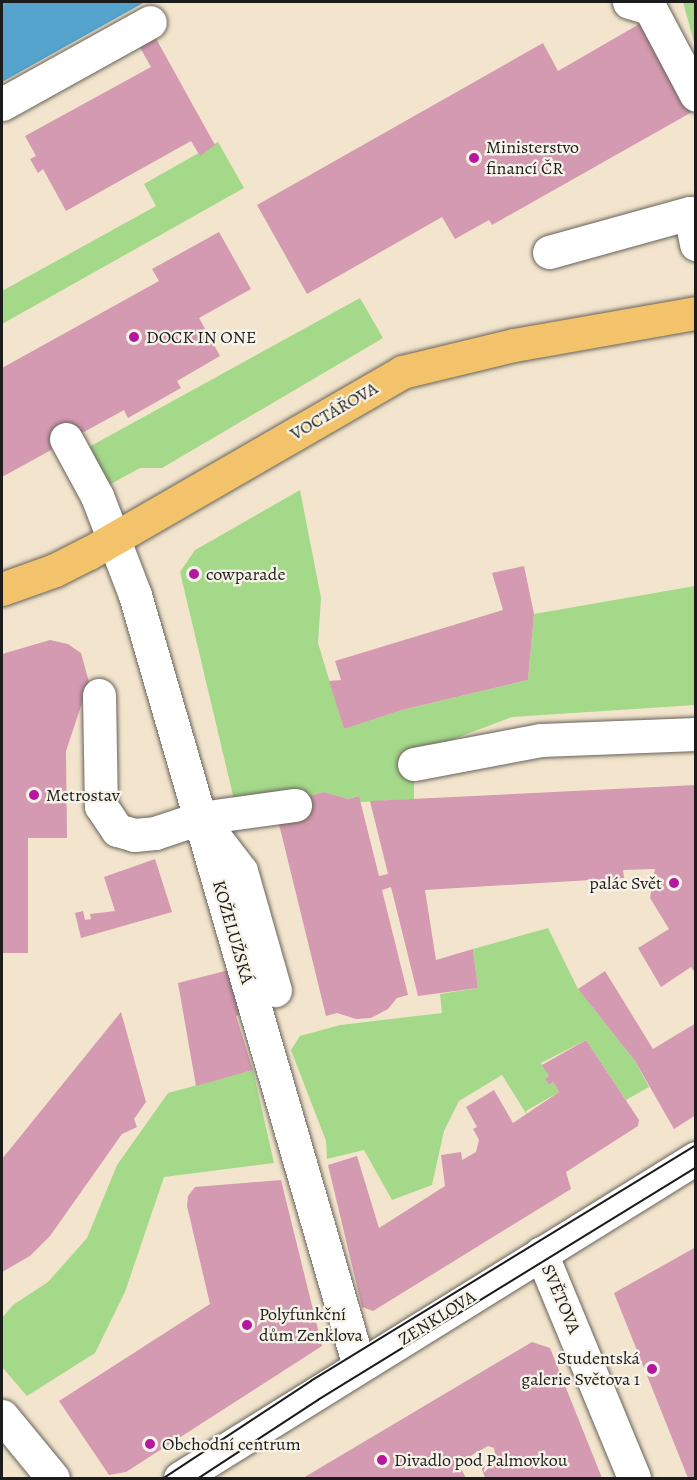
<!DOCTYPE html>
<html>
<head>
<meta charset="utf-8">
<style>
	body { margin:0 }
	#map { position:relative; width:697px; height:1480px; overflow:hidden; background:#f3e5cd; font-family:Alegreya,serif }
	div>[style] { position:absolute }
	.green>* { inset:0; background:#a4d989 }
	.water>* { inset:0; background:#54a4ce }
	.building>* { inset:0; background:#d49ab1 }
	.roads { filter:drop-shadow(0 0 2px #67625a) drop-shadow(0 0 2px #67625a) }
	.minor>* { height:33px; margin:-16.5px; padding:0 16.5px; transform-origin:16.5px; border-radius:16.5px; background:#fff }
	.major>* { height:33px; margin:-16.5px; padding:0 16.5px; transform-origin:16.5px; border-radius:16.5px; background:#f2c36a }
	.tram>* { height:1.5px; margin:-0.75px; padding:0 0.75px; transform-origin:0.75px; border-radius:0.75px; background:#1c1c1c }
	.dots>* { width:16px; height:16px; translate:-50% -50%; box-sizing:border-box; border:3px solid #f7f3e8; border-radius:50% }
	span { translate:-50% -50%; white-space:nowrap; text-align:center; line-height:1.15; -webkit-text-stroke:4.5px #f7f3e8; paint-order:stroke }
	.poi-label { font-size:18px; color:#1c1c1c }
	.left { translate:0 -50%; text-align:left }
	.right { translate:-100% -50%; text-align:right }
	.street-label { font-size:18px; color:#1c1c1c }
	.frame { position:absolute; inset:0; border:3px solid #1c1c1c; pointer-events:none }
</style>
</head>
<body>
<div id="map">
	<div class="green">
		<i style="clip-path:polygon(683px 2px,695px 2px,695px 46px)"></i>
		<i style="clip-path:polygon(218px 142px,244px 188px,2px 324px,2px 291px,156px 206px,144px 184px)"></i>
		<i style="clip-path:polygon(360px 298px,383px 338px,162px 468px,140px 468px,109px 485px,89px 447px)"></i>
		<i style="clip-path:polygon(300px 490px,321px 598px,318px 643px,344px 729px,402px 710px,528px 680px,534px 614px,695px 586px,695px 705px,512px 717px,414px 754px,414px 799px,360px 802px,358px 796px,348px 799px,324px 792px,301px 799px,236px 808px,180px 572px,195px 550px)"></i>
		<i style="clip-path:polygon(548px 928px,578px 989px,635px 1061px,649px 1087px,626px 1100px,586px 1040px,541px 1063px,549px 1076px,545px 1079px,549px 1085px,553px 1082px,559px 1092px,526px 1111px,527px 1115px,502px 1075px,459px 1101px,444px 1131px,432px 1185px,392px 1200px,364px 1150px,327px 1159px,326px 1141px,291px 1050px,300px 1036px,340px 1025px,442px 1013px,440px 994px,478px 988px,473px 949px)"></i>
		<i style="clip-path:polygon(253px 1070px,274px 1163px,164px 1177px,125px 1292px,95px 1353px,27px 1396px,2px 1367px,2px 1318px,13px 1305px,48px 1282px,87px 1238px,117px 1165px,168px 1093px)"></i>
	</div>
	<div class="water">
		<i style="clip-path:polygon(2px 2px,145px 2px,2px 82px)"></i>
	</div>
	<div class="building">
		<i style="clip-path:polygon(641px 23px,692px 112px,492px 225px,489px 220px,455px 239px,442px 217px,307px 294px,257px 205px,543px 43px,558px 71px)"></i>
		<i style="clip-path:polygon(154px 35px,215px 145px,200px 156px,191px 141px,66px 211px,43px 169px,38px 173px,30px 159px,36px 156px,25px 136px,151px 67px,138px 44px)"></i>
		<i style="clip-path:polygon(219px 232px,251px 289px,199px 318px,220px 356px,177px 381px,181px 388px,128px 418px,124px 410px,2px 477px,2px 368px,159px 281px,152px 269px)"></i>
		<i style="clip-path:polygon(524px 566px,534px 614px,528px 680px,402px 710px,344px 729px,329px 681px,341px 680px,335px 661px,503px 610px,492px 573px)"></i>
		<i style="clip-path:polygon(50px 640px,68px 644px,81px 653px,89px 682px,66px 751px,67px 838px,28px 838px,28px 953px,2px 953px,2px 654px)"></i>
		<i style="clip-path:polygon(696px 785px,696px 974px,691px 967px,661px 987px,638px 948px,669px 929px,650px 898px,655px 869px,623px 870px,624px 878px,425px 890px,436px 960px,473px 949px,478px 988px,418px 996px,391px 887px,382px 890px,408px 995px,397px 998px,388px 1009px,371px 1018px,356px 1019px,337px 1013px,326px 1016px,277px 816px,300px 799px,324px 792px,348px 799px,359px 796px,379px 876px,388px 874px,370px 801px)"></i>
		<i style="clip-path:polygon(155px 859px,172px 912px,81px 938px,75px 913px,83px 911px,85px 920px,91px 919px,90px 914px,115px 911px,104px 877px)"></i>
		<i style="clip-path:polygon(233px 969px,241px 1014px,236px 1016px,253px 1070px,196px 1086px,178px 983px)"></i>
		<i style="clip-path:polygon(605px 971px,653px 1049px,696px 1023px,696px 1115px,674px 1129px,635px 1061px,578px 989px)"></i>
		<i style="clip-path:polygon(121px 1012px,146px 1102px,134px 1119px,137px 1127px,122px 1134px,50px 1236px,30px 1256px,2px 1272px,2px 1159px)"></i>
		<i style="clip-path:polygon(586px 1040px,639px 1120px,638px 1126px,566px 1172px,571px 1189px,373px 1311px,362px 1307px,328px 1165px,357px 1156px,379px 1228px,445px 1186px,441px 1155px,461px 1152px,462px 1160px,476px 1152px,479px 1140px,473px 1129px,477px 1127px,466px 1107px,494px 1090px,513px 1123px,559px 1092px,553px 1082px,549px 1085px,545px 1079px,549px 1076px,542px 1065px)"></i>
		<i style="clip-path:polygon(281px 1180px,322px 1346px,126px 1472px,109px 1475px,59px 1401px,210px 1304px,187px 1206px,188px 1196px,195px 1187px)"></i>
		<i style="clip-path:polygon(696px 1247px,696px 1478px,688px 1478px,614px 1293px)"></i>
		<i style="clip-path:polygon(532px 1342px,550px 1348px,602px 1478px,485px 1478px,481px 1466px,496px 1460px,494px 1448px,488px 1446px,458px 1463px,466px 1478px,303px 1478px)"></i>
	</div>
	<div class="roads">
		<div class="minor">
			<i style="left:629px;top:2px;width:22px;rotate:16deg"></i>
			<i style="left:650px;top:8px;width:98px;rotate:62.1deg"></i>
			<i style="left:2px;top:104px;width:169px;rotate:-29deg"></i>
			<i style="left:549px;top:252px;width:146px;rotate:-15.5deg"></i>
			<i style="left:690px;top:213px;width:32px;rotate:79deg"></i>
			<i style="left:66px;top:439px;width:65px;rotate:61.5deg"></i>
			<i style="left:97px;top:496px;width:106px;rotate:69deg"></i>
			<i style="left:135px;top:595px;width:803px;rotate:73.8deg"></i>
			<i style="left:99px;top:695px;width:111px;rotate:89deg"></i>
			<i style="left:101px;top:806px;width:29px;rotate:56deg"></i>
			<i style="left:117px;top:830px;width:18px;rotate:16deg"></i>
			<i style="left:134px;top:835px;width:21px;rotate:-5deg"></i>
			<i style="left:155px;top:833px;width:47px;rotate:-18.4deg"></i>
			<i style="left:200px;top:818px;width:96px;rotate:-7.8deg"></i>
			<i style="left:414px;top:764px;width:129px;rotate:-10.7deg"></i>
			<i style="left:541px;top:740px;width:155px;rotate:-2.2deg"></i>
			<i style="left:208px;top:828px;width:54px;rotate:52.5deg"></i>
			<i style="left:241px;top:871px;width:124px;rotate:74.1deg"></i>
			<i style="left:541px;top:1253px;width:243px;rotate:67.5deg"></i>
			<i style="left:2px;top:1416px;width:80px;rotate:50.6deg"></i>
			<i style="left:180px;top:1478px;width:607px;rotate:-31.81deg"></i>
		</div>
		<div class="major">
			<i style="left:2px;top:589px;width:56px;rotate:-19.7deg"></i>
			<i style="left:55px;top:570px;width:38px;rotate:-27deg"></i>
			<i style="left:89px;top:553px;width:362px;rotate:-30deg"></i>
			<i style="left:402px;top:372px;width:115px;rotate:-13.6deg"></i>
			<i style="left:514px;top:345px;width:185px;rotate:-10deg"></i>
		</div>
	</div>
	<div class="tram">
		<i style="left:164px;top:1478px;width:176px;rotate:-33.4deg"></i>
		<i style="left:311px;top:1381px;width:452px;rotate:-31.5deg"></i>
		<i style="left:199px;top:1478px;width:142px;rotate:-33.2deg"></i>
		<i style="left:318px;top:1400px;width:444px;rotate:-31.6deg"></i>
	</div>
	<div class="dots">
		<i style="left:474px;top:158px;background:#b5179e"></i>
		<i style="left:134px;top:337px;background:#b5179e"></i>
		<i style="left:194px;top:574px;background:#b5179e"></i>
		<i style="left:34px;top:795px;background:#b5179e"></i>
		<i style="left:674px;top:883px;background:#b5179e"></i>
		<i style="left:247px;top:1325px;background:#b5179e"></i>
		<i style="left:652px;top:1369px;background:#b5179e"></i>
		<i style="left:150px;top:1444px;background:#b5179e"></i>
		<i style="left:382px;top:1460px;background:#b5179e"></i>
	</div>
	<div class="poi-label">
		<span class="left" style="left:486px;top:158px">Ministerstvo<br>financí ČR</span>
		<span class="left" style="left:146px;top:337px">DOCK IN ONE</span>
		<span class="left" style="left:206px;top:574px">cowparade</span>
		<span class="left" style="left:46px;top:795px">Metrostav</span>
		<span class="right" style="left:662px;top:883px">palác Svět</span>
		<span class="left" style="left:259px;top:1325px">Polyfunkční<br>dům Zenklova</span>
		<span class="right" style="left:640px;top:1369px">Studentská<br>galerie Světova 1</span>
		<span class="left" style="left:162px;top:1444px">Obchodní centrum</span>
		<span class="left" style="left:394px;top:1460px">Divadlo pod Palmovkou</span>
	</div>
	<div class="street-label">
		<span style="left:334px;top:411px;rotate:-30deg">VOCTÁŘOVA</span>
		<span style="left:233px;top:932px;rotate:74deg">KOŽELUŽSKÁ</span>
		<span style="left:561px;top:1299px;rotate:67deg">SVĚTOVA</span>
		<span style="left:437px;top:1318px;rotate:-32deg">ZENKLOVA</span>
	</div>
	<div class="frame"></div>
</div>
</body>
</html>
